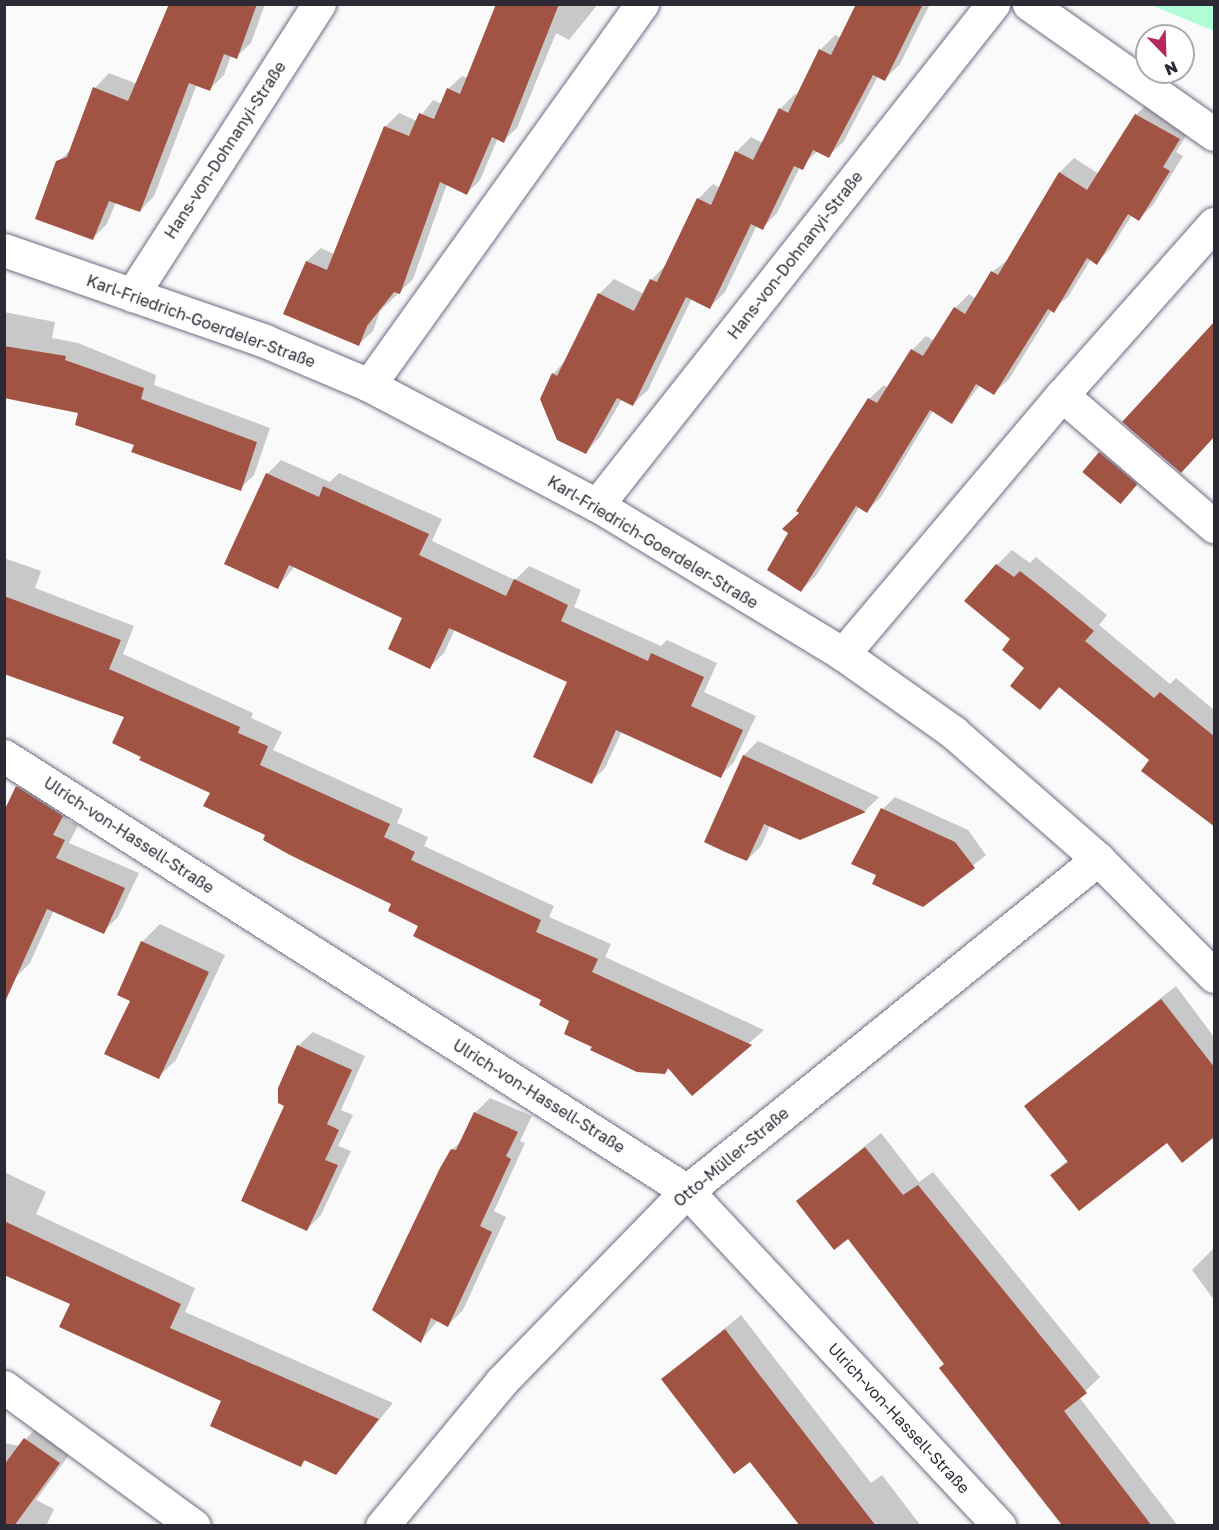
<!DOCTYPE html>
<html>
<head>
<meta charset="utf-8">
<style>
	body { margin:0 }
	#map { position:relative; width:1219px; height:1530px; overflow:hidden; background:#fafafa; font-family:"Golos Text",sans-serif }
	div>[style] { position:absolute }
	.green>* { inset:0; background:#affcd5 }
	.shadow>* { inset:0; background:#0003; transform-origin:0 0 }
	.building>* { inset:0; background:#a25444; transform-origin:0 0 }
	.roads { filter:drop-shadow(0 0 2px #746983) drop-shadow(0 0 2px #746983) }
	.minor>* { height:33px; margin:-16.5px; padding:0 16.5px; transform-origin:16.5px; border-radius:16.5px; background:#fff }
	span { translate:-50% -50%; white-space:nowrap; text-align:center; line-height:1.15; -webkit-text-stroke:6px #fff; paint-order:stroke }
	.street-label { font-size:16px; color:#2e2a35 }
	.frame { position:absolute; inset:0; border:6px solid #2e2a35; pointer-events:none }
	.north { position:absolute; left:1135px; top:24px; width:60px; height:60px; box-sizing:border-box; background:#fff; border:2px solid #abaaae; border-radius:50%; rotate:157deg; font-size:16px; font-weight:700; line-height:24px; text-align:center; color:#2e2a35 }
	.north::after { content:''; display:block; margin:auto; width:21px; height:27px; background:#b6295f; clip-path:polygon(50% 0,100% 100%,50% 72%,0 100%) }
</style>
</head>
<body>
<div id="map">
	<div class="green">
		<i style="clip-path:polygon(1151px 5px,1214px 5px,1214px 31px)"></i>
	</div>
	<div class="shadow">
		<i style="clip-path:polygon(169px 4px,265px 4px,251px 43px,236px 57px,231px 55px,224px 75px,210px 89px,197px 84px,154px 196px,140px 211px,116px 202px,107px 224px,92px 239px,58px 162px,72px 148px,95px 88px,109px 73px,137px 84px)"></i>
		<i style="clip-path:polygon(530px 4px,598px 4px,569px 40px,556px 33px,517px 128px,503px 141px,498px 138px,480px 180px,467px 193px,447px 184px,413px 279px,380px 311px,373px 331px,359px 344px,285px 313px,307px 261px,321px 248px,334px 254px,385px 127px,399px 113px,417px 121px,433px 100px,442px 104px,448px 89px,462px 76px,468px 78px)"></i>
		<i style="clip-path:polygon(859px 4px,930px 4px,900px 64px,885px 79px,878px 76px,844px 141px,829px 156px,818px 151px,800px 167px,777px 213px,762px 228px,757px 225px,725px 292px,710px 307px,692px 298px,648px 390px,633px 404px,622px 399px,600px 437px,586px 452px,553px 374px,566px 360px,599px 294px,614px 279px,644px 294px,651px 280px,666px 265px,698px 199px,713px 184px,720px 188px,736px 152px,751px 137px,763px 143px,780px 109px,795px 94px,798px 96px,820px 50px,835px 35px,842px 38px)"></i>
		<i style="clip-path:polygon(1151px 100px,1193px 124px,1176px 152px,1183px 156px,1153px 205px,1139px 219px,1132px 215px,1111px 248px,1097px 263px,1091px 259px,1068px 297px,1052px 310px,1009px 379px,994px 393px,980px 385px,952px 422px,933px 411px,881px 497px,867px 511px,860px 506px,816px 576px,801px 590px,801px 512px,869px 399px,884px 385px,888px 388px,912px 350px,926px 336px,934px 341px,955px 308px,969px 294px,976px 299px,992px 272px,1009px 259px,1060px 172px,1074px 158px,1099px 174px,1136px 115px)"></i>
		<i style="clip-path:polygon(4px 312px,55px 322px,52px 338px,78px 343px,156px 375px,154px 385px,270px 428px,254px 475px,240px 489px,136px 444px,80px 412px,4px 396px)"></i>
		<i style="left:1109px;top:444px;width:47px;height:37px;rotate:42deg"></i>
		<i style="clip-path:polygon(281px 460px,330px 482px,339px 473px,442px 519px,432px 541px,515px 580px,529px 566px,581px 590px,574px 607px,661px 646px,667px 640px,717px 663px,704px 692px,756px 716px,734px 762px,720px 776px,622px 731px,605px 768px,591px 782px,569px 681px,455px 629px,444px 653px,430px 667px,404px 617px,295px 566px,278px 587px,267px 474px)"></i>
		<i style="clip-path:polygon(1012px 550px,1030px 563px,1036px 557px,1107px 615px,1099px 625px,1170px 684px,1176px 678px,1214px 710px,1214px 825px,1143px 771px,1151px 760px,1061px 686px,1040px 708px,1012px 639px,997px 565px)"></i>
		<i style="clip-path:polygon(4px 558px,41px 571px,35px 588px,134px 626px,123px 654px,253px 713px,251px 718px,282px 732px,273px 750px,403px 809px,397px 823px,428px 837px,424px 846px,554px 906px,549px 917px,611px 944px,605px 957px,764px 1030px,692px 1094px,670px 1068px,665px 1073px,594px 1046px,571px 1020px,543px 1000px,420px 925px,393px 903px,267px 834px,212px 792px,143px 756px,126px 717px,4px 672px)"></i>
		<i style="clip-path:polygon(758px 741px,879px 797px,866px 810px,800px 838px,770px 825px,761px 846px,747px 860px,706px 841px,744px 755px)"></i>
		<i style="clip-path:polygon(33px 772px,77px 800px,67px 820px,78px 825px,69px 843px,139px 873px,118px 917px,103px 932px,54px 910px,30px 963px,15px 978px,4px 814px,18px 787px)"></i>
		<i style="clip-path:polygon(895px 797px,968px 830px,986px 855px,923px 905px,883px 809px)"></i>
		<i style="clip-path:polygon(160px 924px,225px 955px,176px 1060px,158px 1077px,132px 1000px,142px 942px)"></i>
		<i style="clip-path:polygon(1176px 986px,1214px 1037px,1214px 1138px,1183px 1161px,1168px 1141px,1052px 1175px,1068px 1160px,1026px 1106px)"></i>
		<i style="clip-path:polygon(313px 1032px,365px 1056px,341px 1110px,353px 1115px,338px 1146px,351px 1151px,321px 1215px,307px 1229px,286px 1105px,298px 1046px)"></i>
		<i style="clip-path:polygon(490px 1098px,532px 1116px,520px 1141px,525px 1143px,494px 1211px,506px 1217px,463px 1310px,448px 1325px,438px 1320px,421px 1341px,452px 1150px,463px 1139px,475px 1113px)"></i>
		<i style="clip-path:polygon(881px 1133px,919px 1182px,933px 1172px,1100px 1377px,1079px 1397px,1178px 1526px,1062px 1526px,941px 1369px,946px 1364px,848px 1237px,798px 1201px)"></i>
		<i style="clip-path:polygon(4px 1172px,46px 1192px,36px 1214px,195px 1288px,185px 1312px,393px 1403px,335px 1473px,307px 1459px,301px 1465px,223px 1401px,72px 1304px,4px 1273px)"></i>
		<i style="clip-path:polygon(1214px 1248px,1214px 1300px,1192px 1270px)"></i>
		<i style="clip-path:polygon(741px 1315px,871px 1483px,882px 1475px,921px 1526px,801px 1526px,750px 1460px,663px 1379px)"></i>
		<i style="clip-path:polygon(41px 1422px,75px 1447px,36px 1500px,54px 1509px,46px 1526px,4px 1526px,4px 1443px,20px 1446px)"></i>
	</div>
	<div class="building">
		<i style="clip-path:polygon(169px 4px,257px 4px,237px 59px,224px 54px,210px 91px,189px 83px,140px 212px,109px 201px,93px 240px,35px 219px,56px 161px,67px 157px,93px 87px,128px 101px)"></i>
		<i style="clip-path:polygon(496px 4px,559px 4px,504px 143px,492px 137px,467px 195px,440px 182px,400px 294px,394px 292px,367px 326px,359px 346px,283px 314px,306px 261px,327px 270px,384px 126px,409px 136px,419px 113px,434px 119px,447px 88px,460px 94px)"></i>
		<i style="clip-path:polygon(856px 4px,923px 4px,885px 81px,873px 75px,829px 158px,813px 150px,803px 170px,794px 166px,763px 230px,751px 224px,710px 309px,686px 297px,633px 406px,617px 398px,586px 454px,557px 440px,540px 399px,552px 373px,557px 376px,598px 293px,634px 311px,650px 279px,657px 282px,697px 198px,711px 205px,735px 151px,753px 160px,779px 108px,788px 113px,819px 49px,831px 55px)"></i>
		<i style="clip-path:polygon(1135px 114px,1180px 139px,1163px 167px,1170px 171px,1139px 221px,1128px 214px,1097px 265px,1087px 258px,1054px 313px,1048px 309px,994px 395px,976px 384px,952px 424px,930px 410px,867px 513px,856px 506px,801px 592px,767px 570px,788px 533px,782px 529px,799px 513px,796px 511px,868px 398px,877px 403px,911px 349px,923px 356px,954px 307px,965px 314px,991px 271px,998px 275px,1059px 172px,1087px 190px)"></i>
		<i style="clip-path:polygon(1215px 321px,1215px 436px,1181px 473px,1122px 422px)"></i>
		<i style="clip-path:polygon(4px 346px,66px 356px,65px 360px,144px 388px,141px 399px,257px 442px,241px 491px,131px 452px,134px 445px,75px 425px,78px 413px,4px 398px)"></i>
		<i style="left:1099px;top:452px;width:50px;height:26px;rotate:40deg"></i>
		<i style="clip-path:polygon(266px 473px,319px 497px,323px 486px,429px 534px,419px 555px,506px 596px,514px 579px,568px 605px,561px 621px,648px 661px,651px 653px,704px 677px,691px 706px,743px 730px,721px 778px,616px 730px,592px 784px,533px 757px,567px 682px,449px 628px,430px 669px,388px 649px,402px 618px,289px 565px,278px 589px,224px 564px)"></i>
		<i style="clip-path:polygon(996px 564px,1014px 577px,1020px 571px,1048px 593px,1094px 631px,1085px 641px,1154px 698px,1160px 692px,1215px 737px,1215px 827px,1141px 771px,1149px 760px,1059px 687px,1040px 710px,1010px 686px,1024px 668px,1002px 650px,1010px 639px,964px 601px)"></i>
		<i style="clip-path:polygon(4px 596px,121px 640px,109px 669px,240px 727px,238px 733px,268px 746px,260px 765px,390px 824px,384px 837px,415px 852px,411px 860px,541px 920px,536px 932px,598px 959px,592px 972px,752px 1045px,692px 1096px,668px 1068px,665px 1074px,637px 1072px,590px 1050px,592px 1047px,564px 1034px,569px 1021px,539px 1005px,541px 1000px,413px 936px,418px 926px,388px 911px,391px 904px,290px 855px,263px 840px,265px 835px,203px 806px,210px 793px,139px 760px,141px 757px,112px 743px,124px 717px,4px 674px)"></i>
		<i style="clip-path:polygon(743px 755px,778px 771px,866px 812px,800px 840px,764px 824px,747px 861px,725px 852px,704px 842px)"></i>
		<i style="clip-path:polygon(16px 786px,63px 816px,53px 835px,65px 840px,56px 858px,125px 888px,104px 934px,47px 909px,4px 1004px,4px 811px)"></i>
		<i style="clip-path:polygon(881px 808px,955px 842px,975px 868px,923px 907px,872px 884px,876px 875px,851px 864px)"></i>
		<i style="clip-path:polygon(141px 941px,209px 972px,159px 1079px,104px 1054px,130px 1001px,117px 995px)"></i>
		<i style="clip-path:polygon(1161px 999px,1215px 1068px,1215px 1136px,1182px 1163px,1167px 1143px,1079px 1211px,1050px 1175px,1068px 1162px,1024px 1106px)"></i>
		<i style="clip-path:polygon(297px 1045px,352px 1070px,327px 1124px,339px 1130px,325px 1160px,338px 1165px,307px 1231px,241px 1201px,284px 1106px,278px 1103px,278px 1088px)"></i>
		<i style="clip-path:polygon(474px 1112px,518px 1132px,506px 1156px,511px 1159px,480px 1226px,492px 1232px,467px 1286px,448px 1327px,431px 1318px,421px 1343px,372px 1310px,440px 1168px,451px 1149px,456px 1150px)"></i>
		<i style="clip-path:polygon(865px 1147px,903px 1195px,918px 1185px,1087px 1393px,1064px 1411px,1152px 1526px,1063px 1526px,939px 1368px,944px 1364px,848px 1239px,834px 1250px,796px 1201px)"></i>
		<i style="clip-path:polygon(4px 1221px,181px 1304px,170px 1328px,379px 1419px,336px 1475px,304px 1460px,301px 1467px,210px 1426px,221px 1401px,59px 1327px,70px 1304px,4px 1275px)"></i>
		<i style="clip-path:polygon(725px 1329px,755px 1369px,876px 1526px,800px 1526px,750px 1462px,734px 1474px,661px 1379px)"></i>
		<i style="clip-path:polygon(24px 1438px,60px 1463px,14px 1526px,4px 1526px,4px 1465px)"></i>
	</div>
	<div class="roads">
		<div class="minor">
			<i style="left:1029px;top:4px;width:226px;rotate:35.1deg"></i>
			<i style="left:4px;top:250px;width:276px;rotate:19.2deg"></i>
			<i style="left:265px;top:341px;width:113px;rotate:22.9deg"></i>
			<i style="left:369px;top:385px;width:258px;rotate:27.8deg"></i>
			<i style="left:597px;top:505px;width:288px;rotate:31.2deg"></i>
			<i style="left:843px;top:654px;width:135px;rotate:35.3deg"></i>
			<i style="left:953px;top:732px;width:193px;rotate:41.2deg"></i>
			<i style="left:1098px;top:859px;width:165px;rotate:45.2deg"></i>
			<i style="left:132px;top:295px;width:346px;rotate:-57.3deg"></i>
			<i style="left:369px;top:385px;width:469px;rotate:-54.4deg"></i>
			<i style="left:1062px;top:395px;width:201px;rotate:40.8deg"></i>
			<i style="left:597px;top:505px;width:639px;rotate:-51.68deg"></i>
			<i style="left:843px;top:654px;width:339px;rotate:-49.8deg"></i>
			<i style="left:1062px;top:395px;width:229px;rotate:-48.4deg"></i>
			<i style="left:4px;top:756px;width:810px;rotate:32.49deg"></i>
			<i style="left:687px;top:1191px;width:458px;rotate:47deg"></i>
			<i style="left:4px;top:1387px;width:235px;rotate:36.2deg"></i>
			<i style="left:382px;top:1526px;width:187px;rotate:-50.4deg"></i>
			<i style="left:501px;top:1382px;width:267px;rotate:-45.8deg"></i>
			<i style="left:687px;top:1191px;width:528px;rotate:-38.93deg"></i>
		</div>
	</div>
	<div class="street-label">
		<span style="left:225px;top:150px;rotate:-57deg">Hans-von-Dohnanyi-Straße</span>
		<span style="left:795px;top:255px;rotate:-52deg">Hans-von-Dohnanyi-Straße</span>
		<span style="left:201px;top:321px;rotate:20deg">Karl-Friedrich-Goerdeler-Straße</span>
		<span style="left:653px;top:542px;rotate:31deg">Karl-Friedrich-Goerdeler-Straße</span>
		<span style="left:129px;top:835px;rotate:33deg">Ulrich-von-Hassell-Straße</span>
		<span style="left:539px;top:1096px;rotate:32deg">Ulrich-von-Hassell-Straße</span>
		<span style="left:731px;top:1157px;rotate:-40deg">Otto-Müller-Straße</span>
		<span style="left:899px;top:1418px;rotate:47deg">Ulrich-von-Hassell-Straße</span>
	</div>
	<div class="frame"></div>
	<div class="north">N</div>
</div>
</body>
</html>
